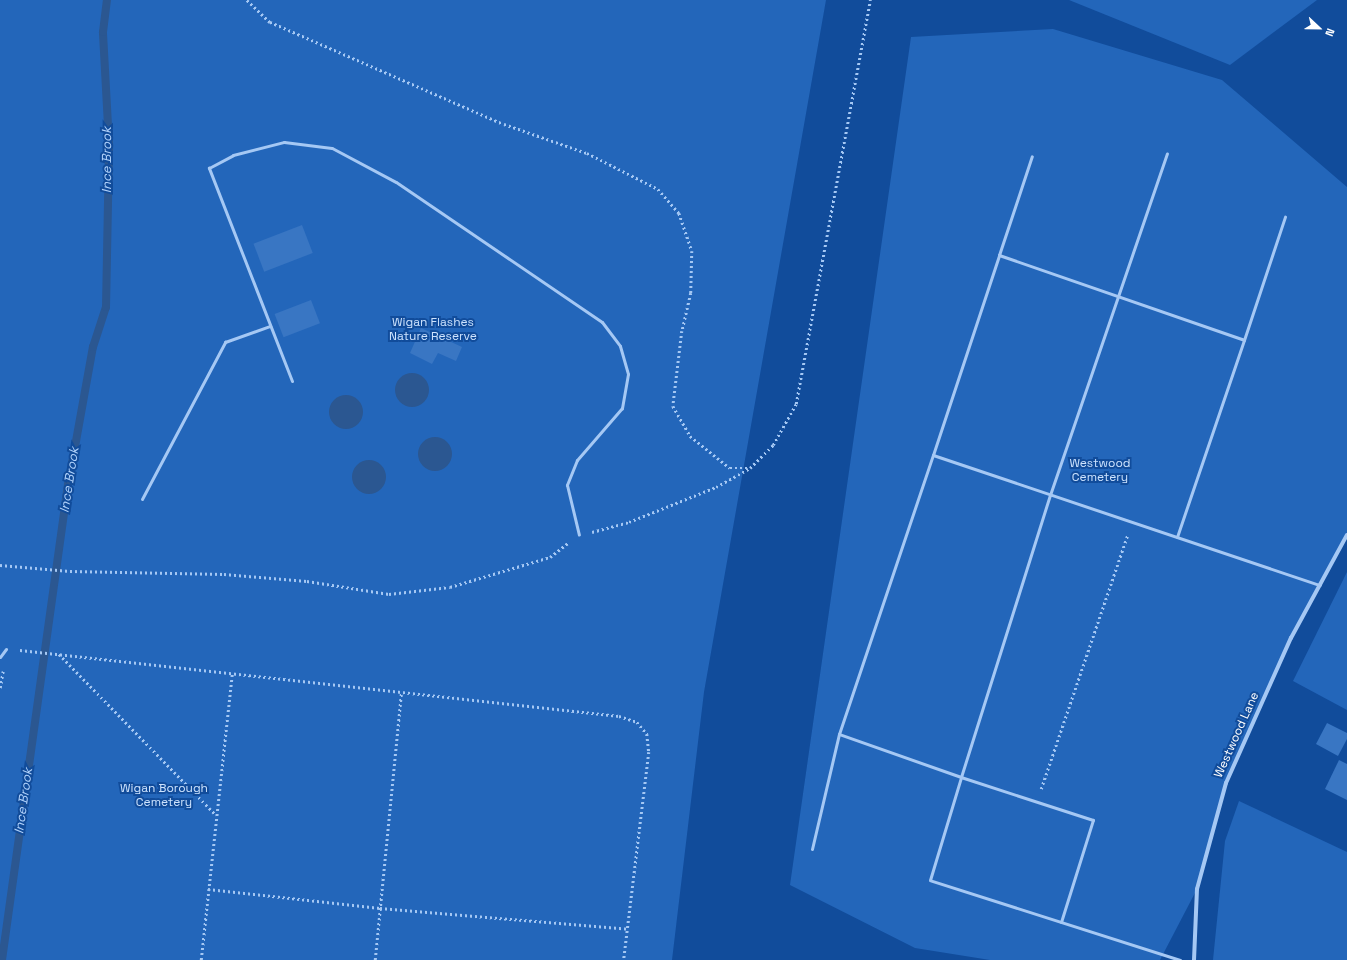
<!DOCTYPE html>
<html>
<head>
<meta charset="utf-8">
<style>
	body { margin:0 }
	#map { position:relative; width:1347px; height:960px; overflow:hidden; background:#114c9b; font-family:"Space Grotesk",sans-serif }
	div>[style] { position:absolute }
	.green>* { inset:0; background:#2366ba }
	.water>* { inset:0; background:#2b5791 }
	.round { border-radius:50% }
	.stream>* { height:8px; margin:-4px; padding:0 4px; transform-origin:4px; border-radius:4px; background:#2b5791 }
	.building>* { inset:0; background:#3976c3; transform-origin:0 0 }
	.path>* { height:2.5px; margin-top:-1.25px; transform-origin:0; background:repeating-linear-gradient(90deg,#a5c8f4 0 2px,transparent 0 5px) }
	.service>* { height:3px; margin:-1.5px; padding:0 1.5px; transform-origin:1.5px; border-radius:1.5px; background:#a5c8f4 }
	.minor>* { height:4px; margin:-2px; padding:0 2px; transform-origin:2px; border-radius:2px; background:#a5c8f4 }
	span { translate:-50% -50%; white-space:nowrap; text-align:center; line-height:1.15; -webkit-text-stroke:4px #114c9b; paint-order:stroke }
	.park-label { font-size:12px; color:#cde3fe }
	.street-label { font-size:12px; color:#fff }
	.water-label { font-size:13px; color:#b1d2fb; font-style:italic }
	.north { position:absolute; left:1299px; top:8px; width:40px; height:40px; -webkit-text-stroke:3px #114c9b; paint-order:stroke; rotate:112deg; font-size:11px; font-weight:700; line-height:16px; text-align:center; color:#fff }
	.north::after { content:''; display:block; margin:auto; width:14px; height:18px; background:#fff; clip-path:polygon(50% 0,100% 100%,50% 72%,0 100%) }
</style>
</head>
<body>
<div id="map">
	<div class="green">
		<i style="clip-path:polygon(0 0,826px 0,704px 692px,672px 960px,0 960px)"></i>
		<i style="clip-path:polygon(1069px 0,1317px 0,1230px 65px)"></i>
		<i style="clip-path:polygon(1053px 29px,1222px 80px,1347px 187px,1347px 535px,1291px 638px,1226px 783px,1197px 889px,1160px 960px,990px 960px,915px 948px,790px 885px,911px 37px)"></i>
		<i style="clip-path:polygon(1347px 572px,1347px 710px,1293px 681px)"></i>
		<i style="clip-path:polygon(1239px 801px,1347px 852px,1347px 960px,1213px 960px,1225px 841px)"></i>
	</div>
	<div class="water">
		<i class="round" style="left:395px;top:373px;width:34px;height:34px"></i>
		<i class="round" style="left:329px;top:395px;width:34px;height:34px"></i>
		<i class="round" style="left:418px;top:437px;width:34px;height:34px"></i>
		<i class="round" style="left:352px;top:460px;width:34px;height:34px"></i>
	</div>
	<div class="stream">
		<i style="left:2px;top:960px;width:485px;rotate:-82.1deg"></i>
		<i style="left:69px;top:480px;width:135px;rotate:-79.8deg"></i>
		<i style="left:93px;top:347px;width:42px;rotate:-72deg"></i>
		<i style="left:106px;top:307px;width:163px;rotate:-88.9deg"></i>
		<i style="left:109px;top:144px;width:112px;rotate:-93.1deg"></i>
		<i style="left:103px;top:32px;width:32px;rotate:-83deg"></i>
	</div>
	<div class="building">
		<i style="left:302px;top:225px;width:30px;height:52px;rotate:69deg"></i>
		<i style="left:311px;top:300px;width:25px;height:39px;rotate:69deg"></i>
		<i style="clip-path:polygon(421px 328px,462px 347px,456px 361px,438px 353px,432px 364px,410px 353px)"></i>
		<i style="clip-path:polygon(1327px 723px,1347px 733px,1347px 739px,1338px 756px,1316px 744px)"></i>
		<i style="clip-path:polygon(1339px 760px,1347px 764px,1347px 800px,1325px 789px)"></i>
	</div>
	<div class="path">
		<i style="left:247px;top:0;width:32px;rotate:44deg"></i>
		<i style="left:270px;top:22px;width:255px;rotate:23.6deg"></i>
		<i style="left:504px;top:124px;width:88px;rotate:19.3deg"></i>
		<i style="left:587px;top:153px;width:80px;rotate:26.9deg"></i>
		<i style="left:658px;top:189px;width:32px;rotate:49deg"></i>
		<i style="left:679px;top:213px;width:40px;rotate:71.1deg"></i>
		<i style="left:692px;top:251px;width:42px;rotate:91.4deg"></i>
		<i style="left:691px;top:293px;width:39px;rotate:103deg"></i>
		<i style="left:682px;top:331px;width:76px;rotate:96.8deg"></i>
		<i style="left:673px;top:406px;width:34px;rotate:60deg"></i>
		<i style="left:690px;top:436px;width:51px;rotate:38.7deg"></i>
		<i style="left:730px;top:468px;width:18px"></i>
		<i style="left:592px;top:532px;width:38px;rotate:-15deg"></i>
		<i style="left:629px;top:522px;width:94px;rotate:-21.9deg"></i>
		<i style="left:716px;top:487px;width:39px;rotate:-29deg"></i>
		<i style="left:750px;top:468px;width:33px;rotate:-45deg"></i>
		<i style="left:773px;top:445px;width:47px;rotate:-60.7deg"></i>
		<i style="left:796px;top:404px;width:411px;rotate:-79.6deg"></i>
		<i style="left:0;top:565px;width:70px;rotate:4.9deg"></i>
		<i style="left:70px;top:571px;width:154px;rotate:1.1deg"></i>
		<i style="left:224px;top:574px;width:83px;rotate:4.8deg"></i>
		<i style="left:307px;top:581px;width:83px;rotate:9deg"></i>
		<i style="left:389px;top:594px;width:61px;rotate:-6.5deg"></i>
		<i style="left:450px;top:587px;width:104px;rotate:-16.7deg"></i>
		<i style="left:550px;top:557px;width:23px;rotate:-38deg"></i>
		<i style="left:20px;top:650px;width:603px;rotate:6.29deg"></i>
		<i style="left:619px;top:716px;width:19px;rotate:18deg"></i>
		<i style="left:637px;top:722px;width:16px;rotate:50deg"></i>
		<i style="left:647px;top:734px;width:18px;rotate:84deg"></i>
		<i style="left:649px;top:752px;width:209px;rotate:96.9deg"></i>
		<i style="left:59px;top:654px;width:225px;rotate:45.7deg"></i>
		<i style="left:0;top:688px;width:17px;rotate:-80deg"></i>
		<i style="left:1041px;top:789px;width:269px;rotate:-71.2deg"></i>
		<i style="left:208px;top:889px;width:173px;rotate:6.3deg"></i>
		<i style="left:380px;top:908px;width:249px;rotate:4.8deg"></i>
		<i style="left:201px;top:960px;width:287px;rotate:-83.8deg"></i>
		<i style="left:375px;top:960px;width:268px;rotate:-84.4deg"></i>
	</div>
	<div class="service">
		<i style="left:999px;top:255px;width:104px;rotate:-71.6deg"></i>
		<i style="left:1244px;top:340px;width:130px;rotate:-71.6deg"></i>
		<i style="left:292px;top:381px;width:229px;rotate:-111.3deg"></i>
		<i style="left:209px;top:168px;width:27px;rotate:-28deg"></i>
		<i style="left:233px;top:155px;width:53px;rotate:-14.3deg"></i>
		<i style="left:284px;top:142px;width:48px;rotate:7.1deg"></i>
		<i style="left:332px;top:148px;width:72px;rotate:28deg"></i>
		<i style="left:396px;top:182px;width:249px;rotate:34.2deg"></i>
		<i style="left:602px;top:322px;width:30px;rotate:53deg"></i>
		<i style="left:620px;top:346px;width:29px;rotate:74deg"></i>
		<i style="left:628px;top:374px;width:35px;rotate:100deg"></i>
		<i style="left:622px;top:408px;width:69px;rotate:130.9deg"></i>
		<i style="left:577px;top:460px;width:27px;rotate:112deg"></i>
		<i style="left:567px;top:485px;width:51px;rotate:76.5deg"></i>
		<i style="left:933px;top:455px;width:211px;rotate:-71.7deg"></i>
		<i style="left:999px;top:255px;width:259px;rotate:19.1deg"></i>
		<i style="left:1244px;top:340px;width:208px;rotate:108.8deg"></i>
		<i style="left:142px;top:499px;width:178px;rotate:-62.1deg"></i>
		<i style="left:225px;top:342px;width:48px;rotate:-19.6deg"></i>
		<i style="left:0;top:657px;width:10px;rotate:-53deg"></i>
		<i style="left:812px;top:849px;width:118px;rotate:-76.8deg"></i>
		<i style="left:1061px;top:922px;width:107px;rotate:-72.6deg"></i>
		<i style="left:1093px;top:820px;width:139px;rotate:-162deg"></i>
		<i style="left:961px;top:777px;width:296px;rotate:-72.5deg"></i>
		<i style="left:1050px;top:495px;width:361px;rotate:-71.1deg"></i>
		<i style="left:1180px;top:960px;width:262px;rotate:-162.3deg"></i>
		<i style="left:930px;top:880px;width:108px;rotate:-73.2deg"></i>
		<i style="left:961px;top:777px;width:129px;rotate:-160.6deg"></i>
		<i style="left:839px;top:734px;width:294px;rotate:-71.4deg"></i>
		<i style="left:933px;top:455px;width:408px;rotate:18.6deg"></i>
	</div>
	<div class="minor">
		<i style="left:1194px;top:960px;width:71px;rotate:-87.6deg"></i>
		<i style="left:1197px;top:889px;width:110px;rotate:-74.7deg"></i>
		<i style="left:1226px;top:783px;width:159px;rotate:-65.9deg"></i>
		<i style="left:1291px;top:638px;width:117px;rotate:-61.5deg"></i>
	</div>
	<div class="park-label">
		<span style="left:433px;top:330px">Wigan Flashes<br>Nature Reserve</span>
		<span style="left:1100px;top:471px">Westwood<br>Cemetery</span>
		<span style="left:164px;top:796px">Wigan Borough<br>Cemetery</span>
	</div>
	<div class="street-label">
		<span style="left:1237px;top:735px;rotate:-66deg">Westwood Lane</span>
	</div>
	<div class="water-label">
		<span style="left:107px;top:160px;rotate:-90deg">Ince Brook</span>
		<span style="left:70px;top:480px;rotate:-81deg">Ince Brook</span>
		<span style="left:24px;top:801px;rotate:-82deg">Ince Brook</span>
	</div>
	<div class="north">N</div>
</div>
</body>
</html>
